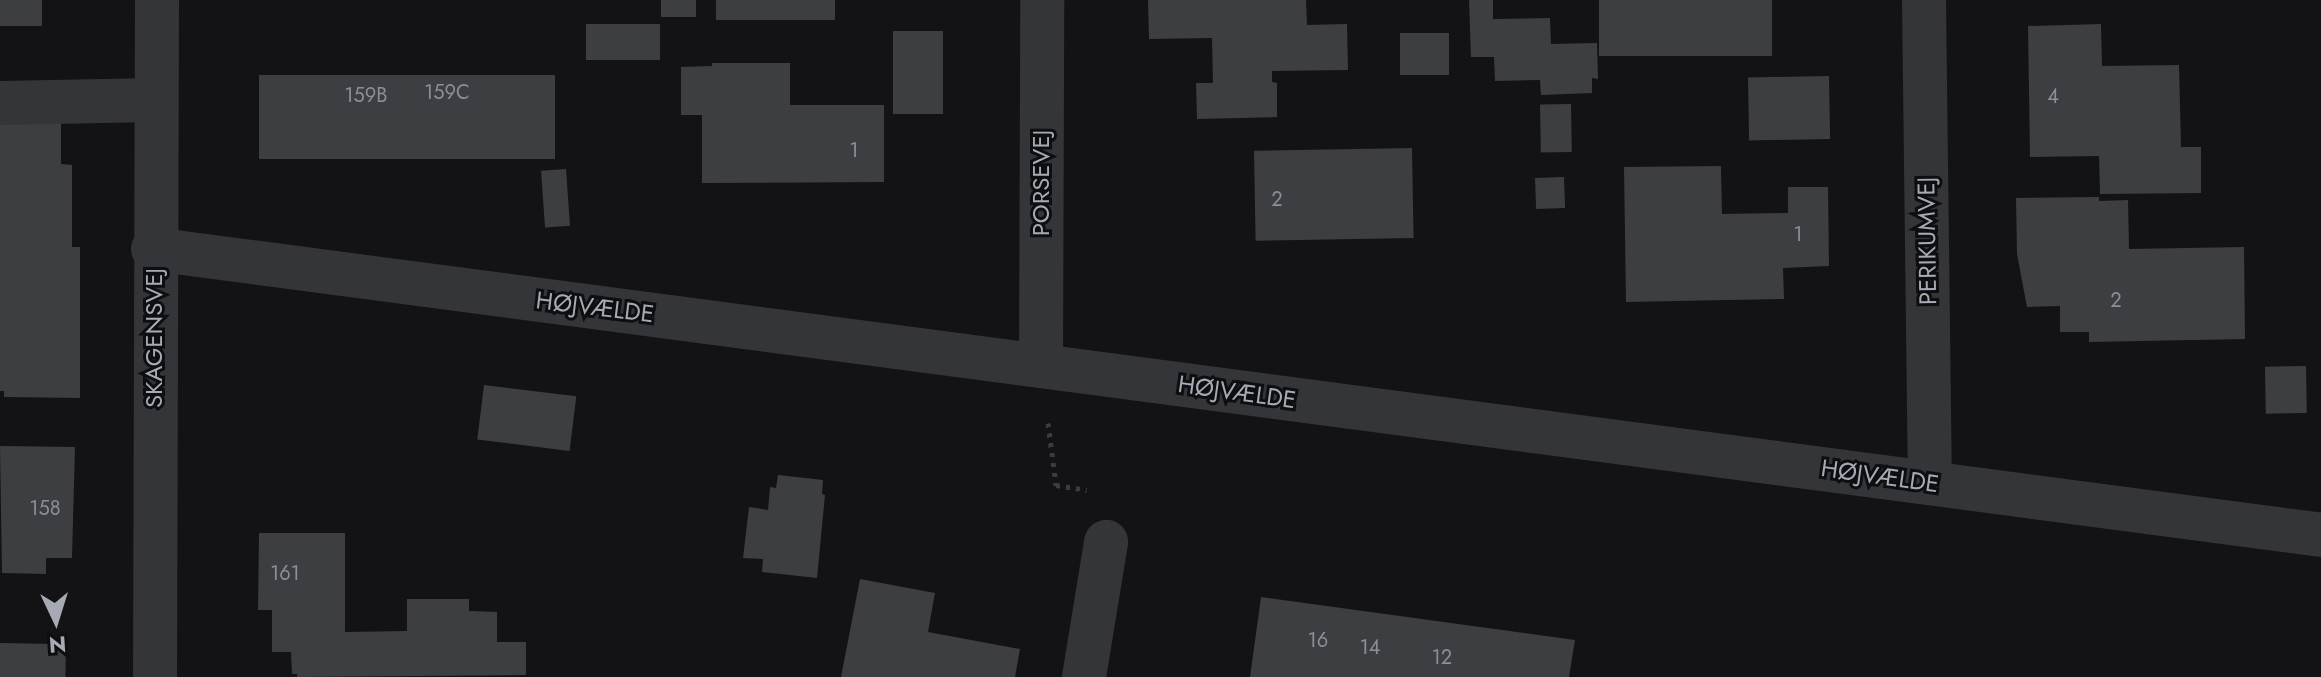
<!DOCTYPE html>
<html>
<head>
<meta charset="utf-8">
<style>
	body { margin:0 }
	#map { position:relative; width:2321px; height:677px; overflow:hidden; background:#131315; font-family:Jost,sans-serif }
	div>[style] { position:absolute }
	.building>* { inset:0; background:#3d3e42; transform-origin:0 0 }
	.path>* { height:5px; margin-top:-2.5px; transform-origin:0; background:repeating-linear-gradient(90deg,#3a3c40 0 4px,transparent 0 10px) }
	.minor>* { height:44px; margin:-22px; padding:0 22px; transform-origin:22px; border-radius:22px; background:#343539 }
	span { translate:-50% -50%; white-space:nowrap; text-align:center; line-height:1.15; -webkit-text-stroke:6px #0e0e10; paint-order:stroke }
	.number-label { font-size:20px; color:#8b8f98 }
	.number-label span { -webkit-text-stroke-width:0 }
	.street-label { font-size:24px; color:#a5aab5 }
	.north { position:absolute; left:16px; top:581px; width:80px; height:80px; -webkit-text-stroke:6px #0e0e10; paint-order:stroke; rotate:176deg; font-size:22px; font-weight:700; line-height:32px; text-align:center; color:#a5aab5 }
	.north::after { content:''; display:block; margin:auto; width:28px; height:36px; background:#a5aab5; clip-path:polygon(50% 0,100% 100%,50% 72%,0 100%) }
</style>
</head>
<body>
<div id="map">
	<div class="building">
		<i style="left:0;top:0;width:42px;height:26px"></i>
		<i style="left:661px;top:0;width:35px;height:17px"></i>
		<i style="left:716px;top:0;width:119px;height:20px"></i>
		<i style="clip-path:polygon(1148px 0,1306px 0,1307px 25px,1347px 24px,1348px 70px,1272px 71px,1272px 82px,1277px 83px,1277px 117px,1197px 119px,1196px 83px,1213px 83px,1212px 38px,1149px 39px)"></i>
		<i style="clip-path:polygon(1469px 0,1493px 0,1493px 19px,1550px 18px,1551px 44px,1597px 43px,1598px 79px,1592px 78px,1592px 93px,1541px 95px,1540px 80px,1495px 81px,1494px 57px,1471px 57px)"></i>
		<i style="left:1599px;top:0;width:173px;height:56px"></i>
		<i style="left:586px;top:24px;width:74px;height:36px"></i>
		<i style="clip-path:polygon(2101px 24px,2102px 66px,2179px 65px,2181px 147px,2201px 147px,2201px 193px,2100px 194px,2099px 156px,2030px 157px,2028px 26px)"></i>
		<i style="left:943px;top:31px;width:83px;height:50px;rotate:90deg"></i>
		<i style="left:1400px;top:33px;width:49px;height:42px"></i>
		<i style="clip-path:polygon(712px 63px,790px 63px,790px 105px,884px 105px,884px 182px,702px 183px,702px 115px,681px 115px,681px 67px,712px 66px)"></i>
		<i style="left:259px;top:75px;width:296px;height:84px"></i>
		<i style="left:1829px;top:76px;width:63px;height:81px;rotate:89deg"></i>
		<i style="left:1571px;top:104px;width:48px;height:31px;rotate:89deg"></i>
		<i style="clip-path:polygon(0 114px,61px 114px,61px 164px,72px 165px,72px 247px,80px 247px,80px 398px,4px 397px,4px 391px,0 391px)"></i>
		<i style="left:1412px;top:148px;width:90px;height:158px;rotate:89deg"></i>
		<i style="clip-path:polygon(1721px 166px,1722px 214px,1788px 213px,1788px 187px,1828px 187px,1829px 266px,1783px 268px,1784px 299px,1626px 302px,1624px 167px)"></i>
		<i style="left:566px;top:169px;width:57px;height:25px;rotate:86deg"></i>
		<i style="left:1564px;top:177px;width:31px;height:29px;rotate:88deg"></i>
		<i style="clip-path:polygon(2099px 197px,2099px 201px,2128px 200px,2129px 249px,2244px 247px,2245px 339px,2089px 342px,2089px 332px,2060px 332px,2060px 306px,2027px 307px,2017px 254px,2016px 198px)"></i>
		<i style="left:2306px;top:366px;width:47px;height:41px;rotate:89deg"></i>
		<i style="left:484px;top:385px;width:93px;height:55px;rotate:7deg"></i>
		<i style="clip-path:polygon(0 446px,75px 447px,72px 558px,46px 558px,46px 574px,2px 573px)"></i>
		<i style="clip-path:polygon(778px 475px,823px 480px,822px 494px,825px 495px,817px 578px,762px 572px,763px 559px,743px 558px,749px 507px,768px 510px,770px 487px,776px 488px)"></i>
		<i style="clip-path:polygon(259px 533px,345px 533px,345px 632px,407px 631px,407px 599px,469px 599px,469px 611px,497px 612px,497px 642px,526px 642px,526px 675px,297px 677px,297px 674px,292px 674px,291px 652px,272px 652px,272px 610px,258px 610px)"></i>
		<i style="clip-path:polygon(860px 579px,935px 593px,928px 632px,1020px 649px,1015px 677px,841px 677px)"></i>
		<i style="clip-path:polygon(1261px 597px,1575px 640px,1569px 677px,1250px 677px)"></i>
		<i style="left:0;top:643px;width:66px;height:34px;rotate:1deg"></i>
	</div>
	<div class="path">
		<i style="left:1048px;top:423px;width:63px;rotate:82.6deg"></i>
		<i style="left:1056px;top:485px;width:31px;rotate:9deg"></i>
	</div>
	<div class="minor">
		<i style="left:1924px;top:0;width:483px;rotate:89.3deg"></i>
		<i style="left:0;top:103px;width:155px;rotate:-1.1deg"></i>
		<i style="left:153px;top:249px;width:2187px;rotate:7.51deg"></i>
		<i style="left:1041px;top:366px;width:366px;rotate:-89.8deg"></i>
		<i style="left:155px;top:677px;width:677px;rotate:-89.83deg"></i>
		<i style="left:1084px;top:677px;width:137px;rotate:-80.7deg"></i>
	</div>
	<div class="number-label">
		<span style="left:447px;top:92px">159C</span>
		<span style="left:366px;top:95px">159B</span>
		<span style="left:2053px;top:96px">4</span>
		<span style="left:854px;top:150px">1</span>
		<span style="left:1277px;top:199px">2</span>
		<span style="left:1798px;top:234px">1</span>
		<span style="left:2116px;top:300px">2</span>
		<span style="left:45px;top:508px">158</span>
		<span style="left:285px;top:573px">161</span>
		<span style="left:1318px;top:640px">16</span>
		<span style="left:1370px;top:647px">14</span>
		<span style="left:1442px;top:657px">12</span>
	</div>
	<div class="street-label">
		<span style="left:1041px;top:183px;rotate:-90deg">PORSEVEJ</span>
		<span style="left:1927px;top:241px;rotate:-91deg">PERIKUMVEJ</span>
		<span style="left:595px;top:307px;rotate:7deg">HØJVÆLDE</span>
		<span style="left:154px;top:338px;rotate:-90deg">SKAGENSVEJ</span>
		<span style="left:1237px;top:392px;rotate:8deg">HØJVÆLDE</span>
		<span style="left:1880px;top:476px;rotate:8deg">HØJVÆLDE</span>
	</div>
	<div class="north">N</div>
</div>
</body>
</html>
